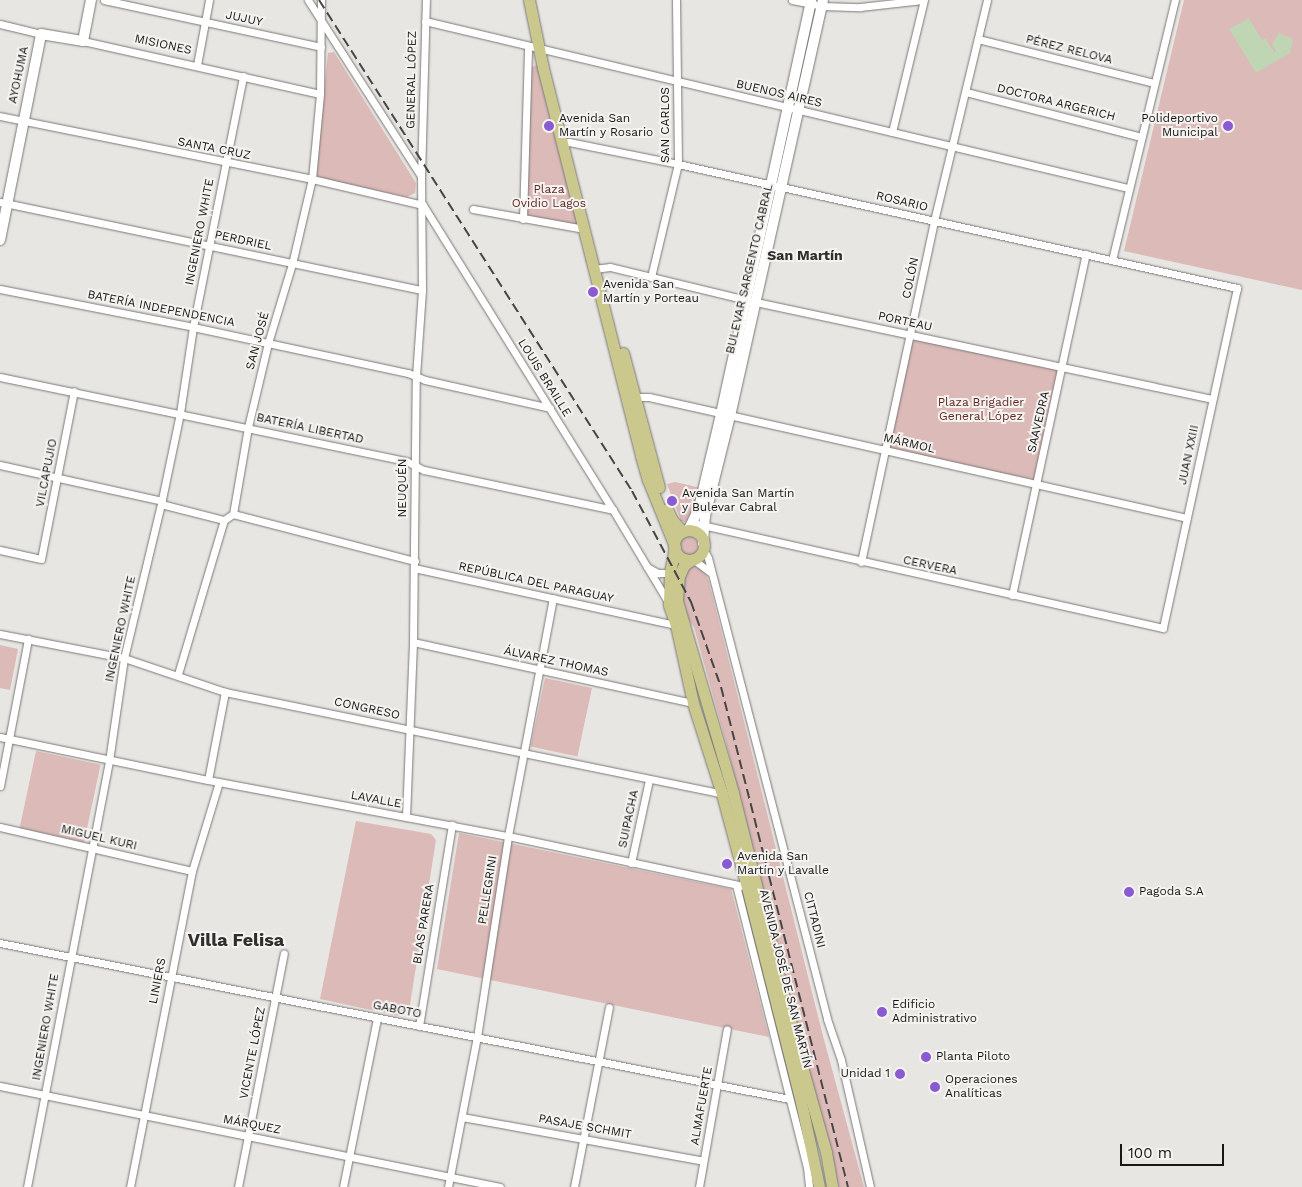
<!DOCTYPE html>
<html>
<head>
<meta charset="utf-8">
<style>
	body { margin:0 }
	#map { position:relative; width:1302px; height:1187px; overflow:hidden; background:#e8e6e3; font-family:"Work Sans",sans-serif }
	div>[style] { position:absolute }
	.green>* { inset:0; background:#dbbab8; transform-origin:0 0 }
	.round { border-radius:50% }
	.water>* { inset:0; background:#bfd5b3 }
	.roads { filter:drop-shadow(0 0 1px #7a7875) drop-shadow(0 0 1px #7a7875) }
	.street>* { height:7px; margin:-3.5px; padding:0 3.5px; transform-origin:3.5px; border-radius:3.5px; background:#fff }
	.secondary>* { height:10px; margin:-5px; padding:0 5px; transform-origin:5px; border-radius:5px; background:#fff }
	.primary>* { height:11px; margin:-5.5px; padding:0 5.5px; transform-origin:5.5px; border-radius:5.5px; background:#cbc88e }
	.primary>.ring { margin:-5.5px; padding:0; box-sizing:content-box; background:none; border:11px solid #cbc88e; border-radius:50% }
	.rail>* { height:2px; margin-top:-1px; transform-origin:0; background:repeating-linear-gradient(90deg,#464544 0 10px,transparent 0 15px) }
	.dots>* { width:14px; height:14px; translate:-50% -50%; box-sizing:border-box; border:2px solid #f5f3f0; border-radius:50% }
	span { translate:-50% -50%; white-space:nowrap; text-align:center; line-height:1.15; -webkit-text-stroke:4px #f5f3f0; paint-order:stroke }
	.street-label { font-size:12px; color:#171716 }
	.poi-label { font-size:12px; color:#171716 }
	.left { translate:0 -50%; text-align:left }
	.right { translate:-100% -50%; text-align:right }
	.park-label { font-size:12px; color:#612928 }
	.neighbourhood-label { font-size:14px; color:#302f2d; font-weight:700 }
	.district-label { font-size:18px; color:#302f2d; font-weight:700 }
	.scale { position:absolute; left:1120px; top:1144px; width:104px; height:22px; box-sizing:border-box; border:2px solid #171716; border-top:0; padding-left:6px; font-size:15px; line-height:18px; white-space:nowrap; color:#171716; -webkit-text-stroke:4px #f5f3f0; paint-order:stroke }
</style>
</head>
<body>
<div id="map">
	<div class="green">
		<i style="clip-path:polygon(1184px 0,1302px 0,1302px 290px,1124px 251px)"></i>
		<i style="clip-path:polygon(334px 52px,416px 183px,415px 193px,407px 197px,315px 178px,328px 53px)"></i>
		<i style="clip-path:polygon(538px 64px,584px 229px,523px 219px,527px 70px)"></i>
		<i style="left:910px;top:335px;width:156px;height:118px;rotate:11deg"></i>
		<i style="clip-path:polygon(675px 482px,701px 488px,690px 523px,681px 521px,667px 484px)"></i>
		<i class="round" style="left:678px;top:536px;width:20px;height:20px"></i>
		<i style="clip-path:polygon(695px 566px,705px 571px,709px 582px,823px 1036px,864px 1187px,839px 1187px,828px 1139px,788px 1005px,760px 875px,725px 739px,694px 627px,689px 621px,683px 599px,684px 576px,687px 569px)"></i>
		<i style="clip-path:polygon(0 645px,18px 649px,10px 690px,0 688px)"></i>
		<i style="left:545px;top:678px;width:48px;height:70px;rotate:12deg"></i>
		<i style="left:36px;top:751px;width:66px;height:79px;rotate:12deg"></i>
		<i style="clip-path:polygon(356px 821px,431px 834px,436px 840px,409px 1011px,399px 1016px,320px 999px)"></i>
		<i style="clip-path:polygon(459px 833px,731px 889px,769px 1037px,437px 969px)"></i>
	</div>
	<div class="water">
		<i style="clip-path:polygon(1249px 18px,1262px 40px,1265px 38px,1274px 52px,1276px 51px,1272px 44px,1279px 33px,1293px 39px,1290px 53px,1256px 73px,1229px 29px)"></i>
	</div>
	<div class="roads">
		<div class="street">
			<i style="left:104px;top:0;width:222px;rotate:12.2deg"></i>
			<i style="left:308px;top:0;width:209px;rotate:57.3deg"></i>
			<i style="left:792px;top:0;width:31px;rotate:11deg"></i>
			<i style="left:822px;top:6px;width:38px;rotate:2deg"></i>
			<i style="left:860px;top:7px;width:63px;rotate:-6.3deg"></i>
			<i style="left:425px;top:21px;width:723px;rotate:13.36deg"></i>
			<i style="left:0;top:24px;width:42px;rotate:13.7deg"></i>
			<i style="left:978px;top:39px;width:181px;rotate:14deg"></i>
			<i style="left:83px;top:41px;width:243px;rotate:12.6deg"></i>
			<i style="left:197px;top:65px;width:66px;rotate:-79.5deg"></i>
			<i style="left:966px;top:92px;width:181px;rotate:14.4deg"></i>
			<i style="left:0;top:116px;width:318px;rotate:11.4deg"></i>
			<i style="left:312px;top:179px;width:114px;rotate:13.2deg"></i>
			<i style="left:892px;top:132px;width:136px;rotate:-76.4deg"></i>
			<i style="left:562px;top:144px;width:7px;rotate:-16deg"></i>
			<i style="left:569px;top:142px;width:111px;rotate:11.4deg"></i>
			<i style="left:678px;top:164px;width:573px;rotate:12.51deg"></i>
			<i style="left:1237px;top:288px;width:348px;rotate:102.3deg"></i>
			<i style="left:1163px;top:628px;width:481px;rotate:-167.4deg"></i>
			<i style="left:0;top:202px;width:431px;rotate:11.8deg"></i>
			<i style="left:423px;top:205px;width:359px;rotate:58.1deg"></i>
			<i style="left:613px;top:510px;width:107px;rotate:59.1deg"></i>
			<i style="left:473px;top:209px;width:113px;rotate:10.2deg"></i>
			<i style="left:523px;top:219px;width:173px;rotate:-88.3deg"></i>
			<i style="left:1112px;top:260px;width:268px;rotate:-76.4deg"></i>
			<i style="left:594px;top:269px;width:16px;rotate:-7deg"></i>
			<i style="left:610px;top:267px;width:145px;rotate:13.6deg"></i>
			<i style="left:751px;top:301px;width:471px;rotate:12deg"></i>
			<i style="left:651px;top:277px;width:116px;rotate:-76.6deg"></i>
			<i style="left:678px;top:164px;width:164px;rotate:-90.7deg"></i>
			<i style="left:0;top:289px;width:197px;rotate:11.1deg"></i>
			<i style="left:193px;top:327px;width:220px;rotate:12.1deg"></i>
			<i style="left:408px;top:373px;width:18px;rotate:22deg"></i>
			<i style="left:425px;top:380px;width:128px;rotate:12.6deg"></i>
			<i style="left:0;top:377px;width:415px;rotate:11.7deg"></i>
			<i style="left:406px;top:461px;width:20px;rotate:27deg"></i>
			<i style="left:424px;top:470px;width:193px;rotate:11.9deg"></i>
			<i style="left:632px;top:397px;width:17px"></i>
			<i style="left:649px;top:397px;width:551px;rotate:12.68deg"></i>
			<i style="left:0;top:465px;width:166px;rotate:12.5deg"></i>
			<i style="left:161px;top:504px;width:65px;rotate:14.3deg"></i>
			<i style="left:233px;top:514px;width:188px;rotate:14.5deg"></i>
			<i style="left:703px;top:548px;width:11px;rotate:63deg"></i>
			<i style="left:708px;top:558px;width:476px;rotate:75.5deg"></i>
			<i style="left:827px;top:1019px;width:43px;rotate:71.1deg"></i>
			<i style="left:841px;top:1060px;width:130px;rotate:77.1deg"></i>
			<i style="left:0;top:550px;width:42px;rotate:12.4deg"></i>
			<i style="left:41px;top:559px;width:171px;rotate:-78.9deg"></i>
			<i style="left:694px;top:560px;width:20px;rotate:37deg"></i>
			<i style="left:861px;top:562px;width:349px;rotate:-77.9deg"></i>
			<i style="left:934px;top:221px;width:227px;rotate:-76.5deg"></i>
			<i style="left:647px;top:567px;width:13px;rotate:29deg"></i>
			<i style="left:658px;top:573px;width:12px"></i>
			<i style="left:414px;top:568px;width:268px;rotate:12.3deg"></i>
			<i style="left:1012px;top:595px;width:349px;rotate:-77.8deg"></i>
			<i style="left:0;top:634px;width:126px;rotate:11deg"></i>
			<i style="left:124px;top:658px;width:107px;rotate:18.6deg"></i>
			<i style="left:225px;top:692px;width:509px;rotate:11.55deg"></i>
			<i style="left:413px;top:642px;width:287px;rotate:12.3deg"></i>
			<i style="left:178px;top:674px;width:161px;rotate:-73.4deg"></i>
			<i style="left:224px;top:520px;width:11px;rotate:-34deg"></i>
			<i style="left:233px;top:514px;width:88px;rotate:-80.2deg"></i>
			<i style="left:248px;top:427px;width:86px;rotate:-76.6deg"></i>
			<i style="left:268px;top:343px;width:83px;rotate:-73.1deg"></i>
			<i style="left:292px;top:264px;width:87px;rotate:-76.8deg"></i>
			<i style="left:312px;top:179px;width:85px;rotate:-84.6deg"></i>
			<i style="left:320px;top:94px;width:94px;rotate:-89.4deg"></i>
			<i style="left:0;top:737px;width:212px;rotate:11.7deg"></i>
			<i style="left:208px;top:780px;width:305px;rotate:10.6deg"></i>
			<i style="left:508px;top:836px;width:244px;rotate:12deg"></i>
			<i style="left:208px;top:780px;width:90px;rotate:-79.1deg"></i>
			<i style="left:0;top:786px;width:150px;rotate:-79.2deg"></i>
			<i style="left:406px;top:817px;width:175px;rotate:-87.7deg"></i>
			<i style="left:413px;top:642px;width:266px;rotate:-89.4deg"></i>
			<i style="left:416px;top:376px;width:86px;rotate:-86deg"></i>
			<i style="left:422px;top:290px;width:113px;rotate:-90.5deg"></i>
			<i style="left:421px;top:177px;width:177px;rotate:-88.4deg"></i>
			<i style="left:0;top:827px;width:197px;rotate:12.9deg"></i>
			<i style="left:631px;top:863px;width:85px;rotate:-77.8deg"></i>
			<i style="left:736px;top:885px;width:291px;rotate:75.9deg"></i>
			<i style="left:807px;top:1167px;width:20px;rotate:84deg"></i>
			<i style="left:0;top:943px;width:804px;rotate:11.18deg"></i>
			<i style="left:419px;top:1026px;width:204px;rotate:-80.7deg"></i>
			<i style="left:0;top:1086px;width:510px;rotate:11.42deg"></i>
			<i style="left:462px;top:1117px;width:245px;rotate:10.3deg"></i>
			<i style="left:27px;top:1187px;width:434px;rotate:-79.1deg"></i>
			<i style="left:109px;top:761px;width:104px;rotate:-81.7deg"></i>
			<i style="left:124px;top:658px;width:158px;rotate:-76.5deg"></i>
			<i style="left:161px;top:504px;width:93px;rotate:-78.2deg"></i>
			<i style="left:180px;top:413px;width:87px;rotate:-81.4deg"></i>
			<i style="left:193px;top:327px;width:256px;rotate:-78.7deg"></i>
			<i style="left:130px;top:1187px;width:322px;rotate:-78.9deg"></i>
			<i style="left:192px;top:871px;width:93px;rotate:-73.1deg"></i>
			<i style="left:238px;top:1187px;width:238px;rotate:-78.9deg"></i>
			<i style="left:343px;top:1187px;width:172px;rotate:-78.6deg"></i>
			<i style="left:448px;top:1187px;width:153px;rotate:-79.1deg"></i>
			<i style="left:477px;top:1037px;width:203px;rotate:-81.2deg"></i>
			<i style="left:508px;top:836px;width:242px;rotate:-79.3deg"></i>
			<i style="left:574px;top:1187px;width:183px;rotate:-79deg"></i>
			<i style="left:699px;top:1187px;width:160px;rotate:-80deg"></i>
		</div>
		<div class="secondary">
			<i style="left:0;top:240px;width:210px;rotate:-78.7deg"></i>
			<i style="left:41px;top:34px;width:43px;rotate:9.5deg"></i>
			<i style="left:83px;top:41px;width:42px;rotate:-79deg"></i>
			<i style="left:688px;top:531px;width:25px;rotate:-64deg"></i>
			<i style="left:699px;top:508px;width:97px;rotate:-76.8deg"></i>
			<i style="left:721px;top:414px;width:424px;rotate:-77.7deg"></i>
			<i style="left:703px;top:543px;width:27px;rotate:-86deg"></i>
			<i style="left:705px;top:516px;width:103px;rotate:-76deg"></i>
			<i style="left:730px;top:416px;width:426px;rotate:-77.4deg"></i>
		</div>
		<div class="primary">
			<i style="left:529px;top:0;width:69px;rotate:78.4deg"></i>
			<i style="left:543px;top:68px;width:400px;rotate:75.8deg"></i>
			<i style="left:641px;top:456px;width:25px;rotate:74deg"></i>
			<i style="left:648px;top:480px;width:69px;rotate:67.9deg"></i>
			<i style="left:623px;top:353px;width:139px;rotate:75deg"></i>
			<i style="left:667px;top:509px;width:12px;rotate:66deg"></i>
			<i style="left:672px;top:520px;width:16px;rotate:47deg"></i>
			<i class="ring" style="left:674px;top:530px;width:19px;height:19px"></i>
			<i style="left:675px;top:547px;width:26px;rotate:101deg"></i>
			<i style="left:670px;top:573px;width:32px;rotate:92deg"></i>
			<i style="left:669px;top:605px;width:21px;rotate:71deg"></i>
			<i style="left:676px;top:625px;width:80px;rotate:77.7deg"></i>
			<i style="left:693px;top:703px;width:96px;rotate:72.3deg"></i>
			<i style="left:722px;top:794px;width:96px;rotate:75deg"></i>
			<i style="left:747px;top:887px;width:222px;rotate:75.9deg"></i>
			<i style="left:801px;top:1102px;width:87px;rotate:78deg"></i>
			<i style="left:691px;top:560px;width:9px;rotate:144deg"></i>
			<i style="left:684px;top:565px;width:12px;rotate:114deg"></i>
			<i style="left:679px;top:576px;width:25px;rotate:95deg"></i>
			<i style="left:677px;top:601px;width:200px;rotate:73.7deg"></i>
			<i style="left:733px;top:793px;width:271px;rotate:75.9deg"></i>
			<i style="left:799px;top:1056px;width:100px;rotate:74.3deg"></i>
			<i style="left:826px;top:1152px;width:36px;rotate:80deg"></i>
		</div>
	</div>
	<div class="rail">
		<i style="left:319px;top:0;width:582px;rotate:57.48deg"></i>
		<i style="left:632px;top:491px;width:126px;rotate:62deg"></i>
		<i style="left:691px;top:602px;width:90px;rotate:70.6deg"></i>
		<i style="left:721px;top:687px;width:516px;rotate:75.75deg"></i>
	</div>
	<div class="dots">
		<i style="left:549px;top:126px;background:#8a5ad3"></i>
		<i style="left:1228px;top:126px;background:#8a5ad3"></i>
		<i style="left:593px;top:292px;background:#8a5ad3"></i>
		<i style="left:672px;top:501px;background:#8a5ad3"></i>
		<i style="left:727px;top:864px;background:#8a5ad3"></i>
		<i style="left:1129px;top:892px;background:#8a5ad3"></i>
		<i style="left:882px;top:1012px;background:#8a5ad3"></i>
		<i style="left:926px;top:1057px;background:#8a5ad3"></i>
		<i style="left:900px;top:1074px;background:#8a5ad3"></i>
		<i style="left:935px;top:1087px;background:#8a5ad3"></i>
	</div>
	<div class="street-label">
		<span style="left:244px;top:19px;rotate:12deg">JUJUY</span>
		<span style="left:163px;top:45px;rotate:12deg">MISIONES</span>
		<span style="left:1069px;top:50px;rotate:14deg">PÉREZ RELOVA</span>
		<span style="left:19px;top:75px;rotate:-78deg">AYOHUMA</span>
		<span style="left:412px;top:80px;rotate:-89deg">GENERAL LÓPEZ</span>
		<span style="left:779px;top:94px;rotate:13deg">BUENOS AIRES</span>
		<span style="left:1056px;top:103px;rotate:14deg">DOCTORA ARGERICH</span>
		<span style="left:666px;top:125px;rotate:-90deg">SAN CARLOS</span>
		<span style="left:214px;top:149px;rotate:11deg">SANTA CRUZ</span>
		<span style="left:902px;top:202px;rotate:13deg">ROSARIO</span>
		<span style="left:200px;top:232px;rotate:-79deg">INGENIERO WHITE</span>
		<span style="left:243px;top:241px;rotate:12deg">PERDRIEL</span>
		<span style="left:750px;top:269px;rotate:-77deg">BULEVAR SARGENTO CABRAL</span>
		<span style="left:911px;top:278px;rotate:-78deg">COLÓN</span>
		<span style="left:161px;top:309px;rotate:11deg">BATERÍA INDEPENDENCIA</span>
		<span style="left:905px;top:322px;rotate:12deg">PORTEAU</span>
		<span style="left:258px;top:341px;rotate:-75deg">SAN JOSÉ</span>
		<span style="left:544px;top:378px;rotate:58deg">LOUIS BRAILLE</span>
		<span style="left:1039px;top:422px;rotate:-77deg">SAAVEDRA</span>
		<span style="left:310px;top:429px;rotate:12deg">BATERÍA LIBERTAD</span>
		<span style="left:909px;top:444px;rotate:13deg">MÁRMOL</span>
		<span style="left:1189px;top:455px;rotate:-78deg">JUAN XXIII</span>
		<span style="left:47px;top:473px;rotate:-79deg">VILCAPUJIO</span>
		<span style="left:403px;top:488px;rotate:-90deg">NEUQUÉN</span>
		<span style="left:930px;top:566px;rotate:12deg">CERVERA</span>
		<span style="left:536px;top:583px;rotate:12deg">REPÚBLICA DEL PARAGUAY</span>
		<span style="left:121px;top:629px;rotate:-78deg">INGENIERO WHITE</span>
		<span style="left:556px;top:662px;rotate:12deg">ÁLVAREZ THOMAS</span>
		<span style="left:367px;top:709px;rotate:12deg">CONGRESO</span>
		<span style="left:376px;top:800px;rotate:10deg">LAVALLE</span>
		<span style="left:629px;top:819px;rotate:-78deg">SUIPACHA</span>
		<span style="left:99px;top:838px;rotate:13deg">MIGUEL KURI</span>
		<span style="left:488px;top:890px;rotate:-81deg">PELLEGRINI</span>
		<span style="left:814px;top:920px;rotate:76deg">CITTADINI</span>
		<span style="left:424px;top:924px;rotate:-81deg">BLAS PARERA</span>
		<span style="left:785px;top:979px;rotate:76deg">AVENIDA JOSÉ DE SAN MARTÍN</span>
		<span style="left:158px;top:981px;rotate:-79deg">LINIERS</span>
		<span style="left:397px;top:1010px;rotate:11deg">GABOTO</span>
		<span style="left:46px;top:1027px;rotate:-80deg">INGENIERO WHITE</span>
		<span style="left:253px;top:1053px;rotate:-79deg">VICENTE LÓPEZ</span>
		<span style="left:702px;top:1106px;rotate:-80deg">ALMAFUERTE</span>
		<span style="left:252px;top:1125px;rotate:11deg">MÁRQUEZ</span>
		<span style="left:585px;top:1127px;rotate:10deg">PASAJE SCHMIT</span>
	</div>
	<div class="poi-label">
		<span class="left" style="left:559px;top:126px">Avenida San<br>Martín y Rosario</span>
		<span class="right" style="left:1218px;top:126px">Polideportivo<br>Municipal</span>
		<span class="left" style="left:603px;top:292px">Avenida San<br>Martín y Porteau</span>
		<span class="left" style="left:682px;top:501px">Avenida San Martín<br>y Bulevar Cabral</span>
		<span class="left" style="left:737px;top:864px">Avenida San<br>Martín y Lavalle</span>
		<span class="left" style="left:1139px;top:892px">Pagoda S.A</span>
		<span class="left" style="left:892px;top:1012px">Edificio<br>Administrativo</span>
		<span class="left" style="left:936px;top:1057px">Planta Piloto</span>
		<span class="right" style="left:890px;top:1074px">Unidad 1</span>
		<span class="left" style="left:945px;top:1087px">Operaciones<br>Analíticas</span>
	</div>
	<div class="park-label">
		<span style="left:549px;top:197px">Plaza<br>Ovidio Lagos</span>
		<span style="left:981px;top:410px">Plaza Brigadier<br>General López</span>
	</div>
	<div class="neighbourhood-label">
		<span style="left:805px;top:255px">San Martín</span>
	</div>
	<div class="district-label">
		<span style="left:236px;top:940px">Villa Felisa</span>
	</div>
	<div class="scale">100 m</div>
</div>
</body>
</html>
